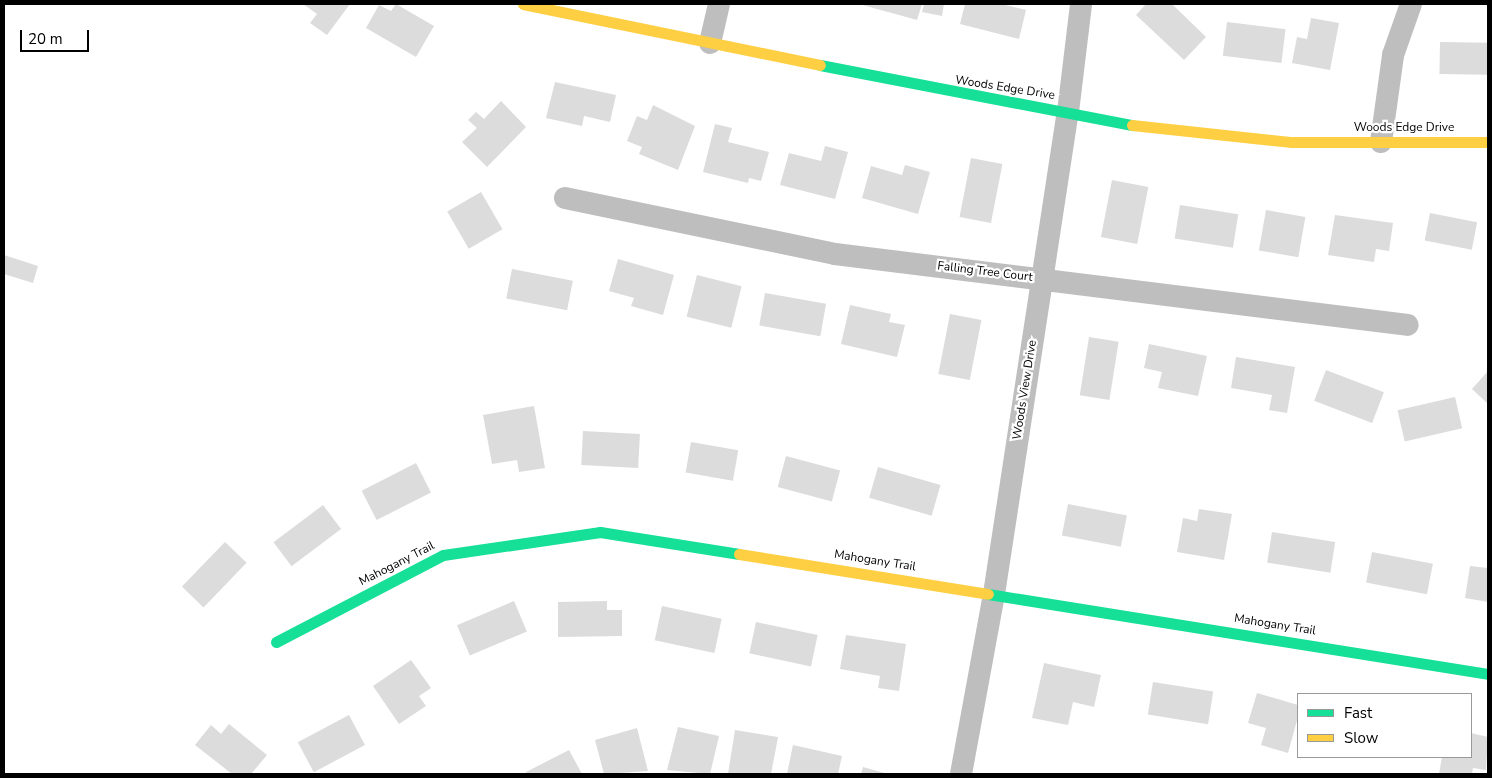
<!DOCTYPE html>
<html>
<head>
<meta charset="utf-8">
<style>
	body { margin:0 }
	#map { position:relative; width:1492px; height:778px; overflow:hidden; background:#fff; font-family:"Nunito Sans",sans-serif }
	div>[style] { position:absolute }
	.building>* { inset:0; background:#dcdcdc; transform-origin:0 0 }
	.street>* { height:22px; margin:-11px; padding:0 11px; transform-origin:11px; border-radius:11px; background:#bebebe }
	.fast>* { height:11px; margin:-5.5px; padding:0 5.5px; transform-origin:5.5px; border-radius:5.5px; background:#16e098 }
	.slow>* { height:11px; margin:-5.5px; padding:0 5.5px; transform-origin:5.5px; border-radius:5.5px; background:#ffcf43 }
	span { translate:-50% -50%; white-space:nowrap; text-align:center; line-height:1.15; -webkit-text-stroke:4.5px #fff; paint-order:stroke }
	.street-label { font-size:12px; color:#000 }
	.frame { position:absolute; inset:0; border:5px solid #000; pointer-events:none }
	.legend { position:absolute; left:1297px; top:693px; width:175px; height:65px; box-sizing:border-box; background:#fff; border:1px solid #999; margin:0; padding:6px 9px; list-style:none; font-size:15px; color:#000 }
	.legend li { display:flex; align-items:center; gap:10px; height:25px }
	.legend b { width:25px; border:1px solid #999 }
	.scale { position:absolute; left:20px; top:30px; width:69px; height:22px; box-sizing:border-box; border:2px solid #000; border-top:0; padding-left:6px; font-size:15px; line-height:18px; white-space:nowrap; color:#000; -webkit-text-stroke:4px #fff; paint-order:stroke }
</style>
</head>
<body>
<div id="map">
	<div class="building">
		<i style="clip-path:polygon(303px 4px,350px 4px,327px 35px,310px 23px,317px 14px)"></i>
		<i style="clip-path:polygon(396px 4px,434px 26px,416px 57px,366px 28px,379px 5px,391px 11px)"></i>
		<i style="clip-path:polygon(859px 4px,922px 4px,917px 20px)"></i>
		<i style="clip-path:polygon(924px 4px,944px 4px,942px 16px,922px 12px)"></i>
		<i style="clip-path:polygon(965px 4px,1001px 4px,1026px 10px,1019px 39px,960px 24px)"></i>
		<i style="clip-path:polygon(1146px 4px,1172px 4px,1206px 37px,1184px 60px,1136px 15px)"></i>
		<i style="clip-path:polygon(1311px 18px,1339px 23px,1330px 70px,1292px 63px,1297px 37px,1307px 39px)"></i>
		<i style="left:1227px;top:22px;width:59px;height:34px;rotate:7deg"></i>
		<i style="left:1440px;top:42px;width:48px;height:32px;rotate:1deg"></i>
		<i style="clip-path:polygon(555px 82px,616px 95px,610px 122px,584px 116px,582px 126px,546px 118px)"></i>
		<i style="clip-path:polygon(501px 101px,526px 127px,487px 167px,462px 142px,477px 128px,468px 120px,476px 112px,484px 119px)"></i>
		<i style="clip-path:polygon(653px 105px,695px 126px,678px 170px,639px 154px,642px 147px,627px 141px,637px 116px,647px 120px)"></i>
		<i style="clip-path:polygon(715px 124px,732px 128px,728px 142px,769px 152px,761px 181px,749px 178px,748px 183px,703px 172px)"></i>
		<i style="clip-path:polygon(825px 146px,848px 152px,835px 199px,780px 185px,789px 153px,821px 161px)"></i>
		<i style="left:971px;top:158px;width:32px;height:60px;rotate:11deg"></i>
		<i style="clip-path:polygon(905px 165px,930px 172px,918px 214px,862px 198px,871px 166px,902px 175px)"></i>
		<i style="left:1112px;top:180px;width:37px;height:58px;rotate:11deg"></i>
		<i style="left:481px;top:192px;width:43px;height:39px;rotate:60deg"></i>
		<i style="left:1180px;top:205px;width:59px;height:34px;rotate:9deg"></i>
		<i style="left:1266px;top:210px;width:40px;height:41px;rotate:10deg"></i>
		<i style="left:1430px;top:213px;width:48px;height:28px;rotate:11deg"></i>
		<i style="clip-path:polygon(1335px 215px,1393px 223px,1389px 251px,1376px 249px,1374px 262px,1328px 255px)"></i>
		<i style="clip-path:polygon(4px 255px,38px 266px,33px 283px,4px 274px)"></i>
		<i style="clip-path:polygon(618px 259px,674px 275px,663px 315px,631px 306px,634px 298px,609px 291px)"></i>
		<i style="left:512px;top:269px;width:62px;height:30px;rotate:11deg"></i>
		<i style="left:697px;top:275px;width:46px;height:43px;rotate:14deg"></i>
		<i style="left:765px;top:293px;width:62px;height:33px;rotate:10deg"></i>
		<i style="clip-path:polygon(850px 305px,891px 314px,889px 322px,905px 325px,897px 357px,841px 344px)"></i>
		<i style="left:950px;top:314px;width:32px;height:61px;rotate:11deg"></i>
		<i style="left:1089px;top:337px;width:30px;height:59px;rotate:9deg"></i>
		<i style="clip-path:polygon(1149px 344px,1207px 356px,1198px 396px,1158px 388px,1162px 372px,1144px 368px)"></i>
		<i style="clip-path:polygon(1236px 357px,1295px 367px,1287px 413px,1269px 410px,1272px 395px,1231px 388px)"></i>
		<i style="left:1326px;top:370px;width:62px;height:33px;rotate:21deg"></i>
		<i style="clip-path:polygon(1488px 371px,1488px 404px,1472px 389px)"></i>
		<i style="left:1455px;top:397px;width:32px;height:59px;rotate:77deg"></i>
		<i style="clip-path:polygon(534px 406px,545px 468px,519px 472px,517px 460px,492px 464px,483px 415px)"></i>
		<i style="left:583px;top:431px;width:57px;height:34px;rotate:3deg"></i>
		<i style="left:691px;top:442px;width:48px;height:31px;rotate:10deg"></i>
		<i style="left:786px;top:456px;width:56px;height:32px;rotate:15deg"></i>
		<i style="left:416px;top:463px;width:33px;height:61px;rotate:63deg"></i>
		<i style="left:878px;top:467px;width:65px;height:32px;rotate:16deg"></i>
		<i style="left:1068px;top:504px;width:60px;height:32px;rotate:11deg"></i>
		<i style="left:323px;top:505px;width:30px;height:62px;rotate:53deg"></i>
		<i style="clip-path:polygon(1199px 509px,1232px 514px,1224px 560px,1177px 552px,1183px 518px,1197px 521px)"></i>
		<i style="left:1272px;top:532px;width:64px;height:31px;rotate:9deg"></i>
		<i style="left:225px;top:542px;width:30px;height:62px;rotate:44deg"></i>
		<i style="left:1372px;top:552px;width:62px;height:31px;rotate:11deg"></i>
		<i style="clip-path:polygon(1470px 566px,1488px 568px,1488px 602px,1465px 598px)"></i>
		<i style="left:514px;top:601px;width:33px;height:62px;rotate:67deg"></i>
		<i style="clip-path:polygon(607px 601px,607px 610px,622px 610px,622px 636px,558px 637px,558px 602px)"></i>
		<i style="left:662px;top:606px;width:61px;height:35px;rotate:12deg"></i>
		<i style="left:756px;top:622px;width:63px;height:32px;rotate:12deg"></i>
		<i style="clip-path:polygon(846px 635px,906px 644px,899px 691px,878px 688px,880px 676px,840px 669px)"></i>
		<i style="clip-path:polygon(411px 660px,431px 688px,419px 696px,426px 706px,399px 724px,373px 686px)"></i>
		<i style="clip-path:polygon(1044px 663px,1101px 675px,1094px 707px,1073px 702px,1068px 725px,1032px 718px)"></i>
		<i style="left:1153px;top:682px;width:61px;height:33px;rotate:9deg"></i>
		<i style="clip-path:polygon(1257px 693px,1298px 705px,1298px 717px,1288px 753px,1261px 745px,1266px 728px,1248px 723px)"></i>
		<i style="left:349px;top:715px;width:34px;height:58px;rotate:62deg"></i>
		<i style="clip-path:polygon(229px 724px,267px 755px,251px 774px,232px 774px,195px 745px,211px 725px,221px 734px)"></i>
		<i style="clip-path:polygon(678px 727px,719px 736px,710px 774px,667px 770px)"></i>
		<i style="clip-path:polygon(637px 728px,648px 771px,604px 774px,595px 740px)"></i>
		<i style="clip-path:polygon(735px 730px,778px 737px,771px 774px,728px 774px)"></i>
		<i style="clip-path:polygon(1471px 733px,1488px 737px,1486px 770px,1473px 768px,1472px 774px,1439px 774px,1442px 757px,1471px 757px)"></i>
		<i style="clip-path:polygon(793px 745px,842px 756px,838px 774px,787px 774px)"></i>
		<i style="clip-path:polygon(569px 750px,582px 774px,527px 774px,526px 772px)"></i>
		<i style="clip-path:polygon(863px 767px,888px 774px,861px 774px)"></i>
	</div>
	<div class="street">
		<i style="left:710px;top:43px;width:40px;rotate:-77deg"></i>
		<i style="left:1381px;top:142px;width:88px;rotate:-82.1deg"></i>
		<i style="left:1393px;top:55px;width:54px;rotate:-70.6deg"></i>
		<i style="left:565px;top:198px;width:276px;rotate:11.7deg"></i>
		<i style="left:835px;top:254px;width:577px;rotate:7.06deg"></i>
		<i style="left:961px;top:774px;width:183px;rotate:-79.6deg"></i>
		<i style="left:994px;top:594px;width:488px;rotate:-81.3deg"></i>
		<i style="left:1068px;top:112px;width:109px;rotate:-83.1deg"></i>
	</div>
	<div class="fast">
		<i style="left:820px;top:65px;width:318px;rotate:10.9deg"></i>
		<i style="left:988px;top:594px;width:506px;rotate:9.09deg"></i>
		<i style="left:276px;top:642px;width:188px;rotate:-27.5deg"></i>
		<i style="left:443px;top:555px;width:159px;rotate:-8.3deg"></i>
		<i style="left:600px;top:532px;width:141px;rotate:9deg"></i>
	</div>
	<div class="slow">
		<i style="left:523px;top:4px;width:303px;rotate:11.6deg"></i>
		<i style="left:1132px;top:125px;width:161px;rotate:6.1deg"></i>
		<i style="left:1292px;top:142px;width:196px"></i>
		<i style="left:739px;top:554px;width:252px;rotate:9.1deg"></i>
	</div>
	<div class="street-label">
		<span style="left:1005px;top:88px;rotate:9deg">Woods Edge Drive</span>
		<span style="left:1404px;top:128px">Woods Edge Drive</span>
		<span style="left:985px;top:272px;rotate:7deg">Falling Tree Court</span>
		<span style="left:1025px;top:390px;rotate:-81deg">Woods View Drive</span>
		<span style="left:875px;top:561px;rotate:9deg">Mahogany Trail</span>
		<span style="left:397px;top:564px;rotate:-27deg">Mahogany Trail</span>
		<span style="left:1275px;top:625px;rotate:9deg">Mahogany Trail</span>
	</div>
	<div class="frame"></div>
	<ul class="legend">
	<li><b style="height:6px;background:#16e098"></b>Fast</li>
	<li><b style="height:6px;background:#ffcf43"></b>Slow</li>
	</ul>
	<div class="scale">20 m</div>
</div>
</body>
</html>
